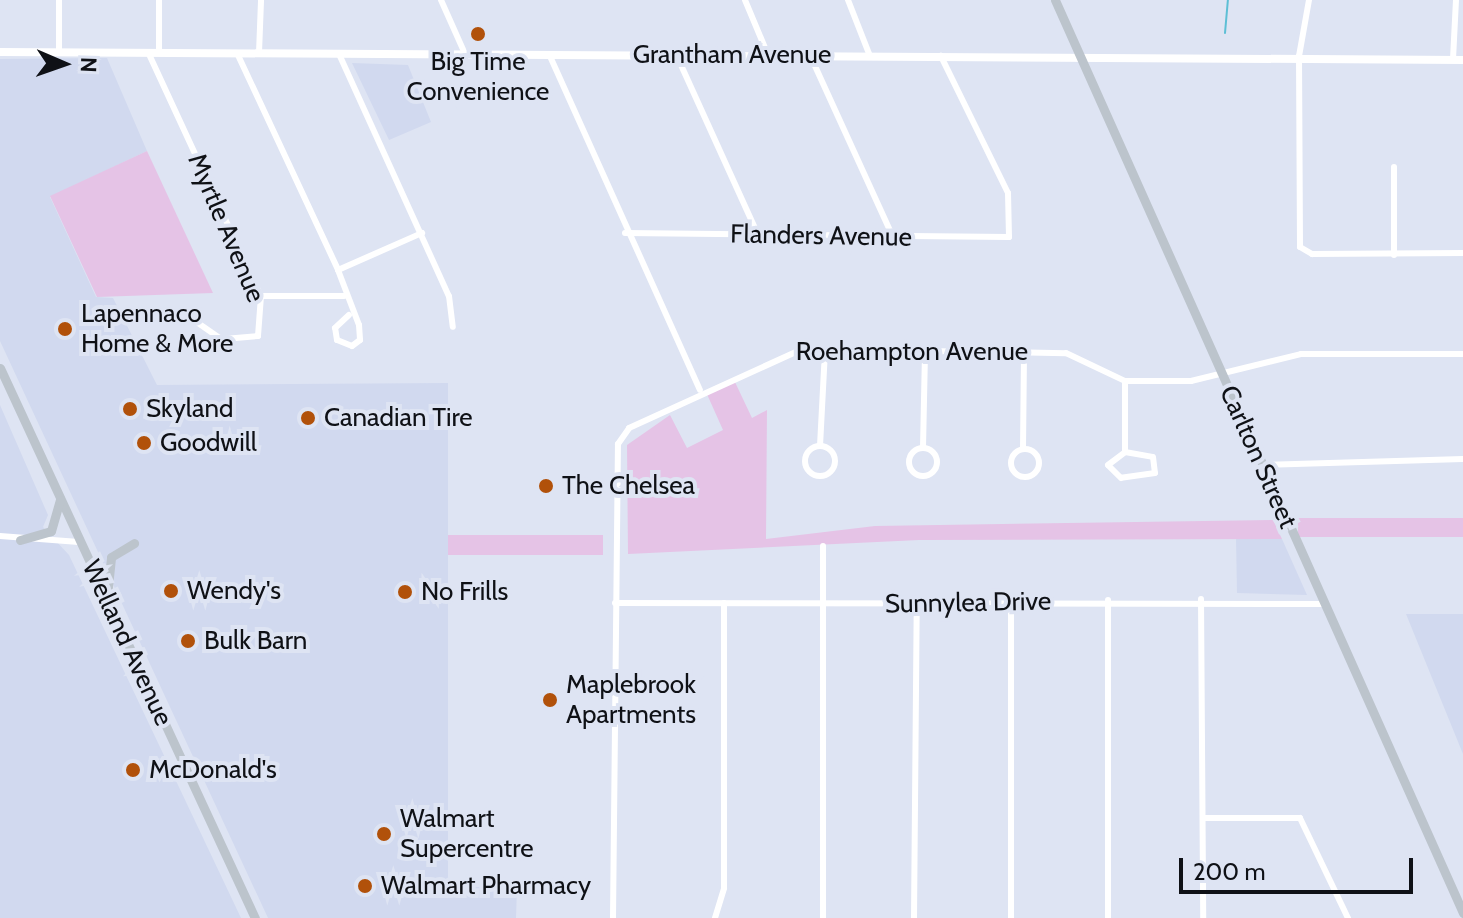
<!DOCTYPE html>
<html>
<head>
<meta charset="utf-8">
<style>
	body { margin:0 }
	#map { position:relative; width:1463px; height:918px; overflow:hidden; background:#dee4f3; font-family:Cabin,sans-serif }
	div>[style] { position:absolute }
	.built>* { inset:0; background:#d1d9ef }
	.green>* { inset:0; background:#e5c3e6; transform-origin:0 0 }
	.stream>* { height:2px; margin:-1px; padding:0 1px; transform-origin:1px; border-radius:1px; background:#5dbfd5 }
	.minor>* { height:6px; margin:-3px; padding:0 3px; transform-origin:3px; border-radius:3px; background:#fff }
	.minor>.ring { margin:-3px; padding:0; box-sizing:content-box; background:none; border:6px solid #fff; border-radius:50% }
	.tertiary>* { height:8px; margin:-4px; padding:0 4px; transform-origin:4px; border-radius:4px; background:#fff }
	.secondary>* { height:9px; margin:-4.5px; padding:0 4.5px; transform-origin:4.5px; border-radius:4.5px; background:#bcc4cc }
	.dots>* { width:22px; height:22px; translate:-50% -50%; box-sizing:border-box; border:4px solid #dee4f3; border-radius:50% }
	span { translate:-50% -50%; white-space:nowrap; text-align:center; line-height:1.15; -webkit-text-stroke:8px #dee4f3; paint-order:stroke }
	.street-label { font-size:26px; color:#0f1116 }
	.poi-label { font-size:26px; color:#0f1116 }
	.left { translate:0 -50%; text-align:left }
	.north { position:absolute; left:24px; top:24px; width:80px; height:80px; -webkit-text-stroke:6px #dee4f3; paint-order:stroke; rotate:92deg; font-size:22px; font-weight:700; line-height:32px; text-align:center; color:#0f1116 }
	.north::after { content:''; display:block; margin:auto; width:28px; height:36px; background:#0f1116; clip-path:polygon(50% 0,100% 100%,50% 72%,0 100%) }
	.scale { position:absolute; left:1179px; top:858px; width:234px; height:36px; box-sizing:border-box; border:4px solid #0f1116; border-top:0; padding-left:10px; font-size:24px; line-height:28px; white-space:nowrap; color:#0f1116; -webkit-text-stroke:6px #dee4f3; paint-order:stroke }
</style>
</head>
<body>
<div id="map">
	<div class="built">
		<i style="clip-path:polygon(107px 58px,147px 151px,50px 197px,96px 297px,113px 298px,157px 385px,448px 383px,448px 886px,517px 888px,516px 918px,268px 918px,0 341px,0 59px)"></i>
		<i style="clip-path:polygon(352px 63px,408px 65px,431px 122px,389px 140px)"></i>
		<i style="clip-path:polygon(0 405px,48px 515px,43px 527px,69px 555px,241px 918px,0 918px)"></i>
		<i style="clip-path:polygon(1236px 538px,1282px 539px,1307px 595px,1237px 593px)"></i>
		<i style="clip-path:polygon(1406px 614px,1463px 614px,1463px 754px)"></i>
	</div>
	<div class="green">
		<i style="clip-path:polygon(147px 151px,213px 293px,97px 297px,50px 196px)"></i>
		<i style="clip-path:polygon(734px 380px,752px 418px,767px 410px,766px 539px,875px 526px,1273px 520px,1282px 539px,919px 540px,628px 554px,627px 445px,670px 415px,687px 448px,723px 430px,706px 392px)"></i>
		<i style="left:1463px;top:518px;width:19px;height:165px;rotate:90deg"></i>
		<i style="left:603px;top:535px;width:20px;height:155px;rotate:90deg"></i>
	</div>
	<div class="stream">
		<i style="left:1225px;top:33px;width:33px;rotate:-85deg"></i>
	</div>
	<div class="minor">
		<i style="left:441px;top:0;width:59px;rotate:66deg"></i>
		<i style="left:745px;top:0;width:60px;rotate:67.3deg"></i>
		<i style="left:848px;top:0;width:60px;rotate:68.6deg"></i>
		<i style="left:1309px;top:0;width:57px;rotate:100.1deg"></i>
		<i style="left:1299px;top:56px;width:191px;rotate:89.7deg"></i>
		<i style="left:1300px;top:247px;width:14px;rotate:30deg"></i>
		<i style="left:1312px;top:254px;width:151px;rotate:-0.4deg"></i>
		<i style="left:59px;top:51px;width:51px;rotate:-90deg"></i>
		<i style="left:148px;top:52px;width:269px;rotate:65.2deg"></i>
		<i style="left:261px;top:296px;width:40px;rotate:94.3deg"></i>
		<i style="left:258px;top:336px;width:37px;rotate:175deg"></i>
		<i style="left:221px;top:339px;width:40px;rotate:-145.1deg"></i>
		<i style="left:159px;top:52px;width:52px;rotate:-90deg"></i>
		<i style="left:237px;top:53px;width:239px;rotate:65deg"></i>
		<i style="left:338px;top:270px;width:59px;rotate:69.1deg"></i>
		<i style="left:359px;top:325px;width:15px;rotate:86deg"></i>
		<i style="left:360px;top:340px;width:10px;rotate:143deg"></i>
		<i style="left:352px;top:346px;width:16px;rotate:-158deg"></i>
		<i style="left:337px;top:340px;width:12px;rotate:-99deg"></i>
		<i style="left:335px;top:328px;width:19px;rotate:-43deg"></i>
		<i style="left:259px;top:53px;width:53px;rotate:-87.8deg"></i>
		<i style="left:339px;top:54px;width:266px;rotate:65.6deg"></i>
		<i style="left:449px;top:296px;width:31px;rotate:83deg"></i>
		<i style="left:549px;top:54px;width:368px;rotate:65.8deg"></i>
		<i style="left:676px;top:54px;width:199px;rotate:65.6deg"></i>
		<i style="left:810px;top:55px;width:200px;rotate:65.5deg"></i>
		<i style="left:1453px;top:59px;width:59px;rotate:-87.1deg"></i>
		<i style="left:1394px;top:167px;width:88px;rotate:90deg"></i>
		<i style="left:625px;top:233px;width:384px;rotate:0.6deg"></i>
		<i style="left:1009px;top:237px;width:44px;rotate:-91.3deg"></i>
		<i style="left:1008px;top:193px;width:153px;rotate:-116.1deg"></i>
		<i style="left:338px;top:270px;width:92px;rotate:-23.8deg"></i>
		<i style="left:261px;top:296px;width:83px"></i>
		<i style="left:820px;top:446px;width:97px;rotate:-87deg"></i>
		<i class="ring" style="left:805px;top:446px;width:24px;height:24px"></i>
		<i class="ring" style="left:909px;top:448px;width:22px;height:22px"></i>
		<i style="left:923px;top:448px;width:98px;rotate:-88.8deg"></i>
		<i class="ring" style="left:1011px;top:449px;width:22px;height:22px"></i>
		<i style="left:1023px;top:449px;width:100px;rotate:-89.4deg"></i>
		<i style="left:1125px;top:452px;width:28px;rotate:10deg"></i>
		<i style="left:1153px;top:457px;width:16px;rotate:83deg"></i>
		<i style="left:1155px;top:473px;width:34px;rotate:172deg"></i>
		<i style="left:1121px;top:478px;width:18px;rotate:-135deg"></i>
		<i style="left:1108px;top:465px;width:21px;rotate:-37deg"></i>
		<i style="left:1125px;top:452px;width:71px;rotate:-90deg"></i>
		<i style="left:1261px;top:465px;width:202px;rotate:-1.7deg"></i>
		<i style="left:0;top:536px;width:79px;rotate:4.3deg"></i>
		<i style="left:823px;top:546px;width:372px;rotate:90deg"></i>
		<i style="left:1201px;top:599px;width:319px;rotate:89.6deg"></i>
		<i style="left:1011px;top:602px;width:316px;rotate:90deg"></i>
		<i style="left:615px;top:603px;width:706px;rotate:0.08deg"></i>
		<i style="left:1203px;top:818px;width:97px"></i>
		<i style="left:1300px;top:818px;width:111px;rotate:64.4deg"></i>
		<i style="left:613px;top:918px;width:474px;rotate:-89.4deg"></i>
		<i style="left:618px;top:444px;width:19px;rotate:-55deg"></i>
		<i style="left:629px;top:428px;width:190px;rotate:-24.5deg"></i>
		<i style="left:802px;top:349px;width:264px;rotate:0.9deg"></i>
		<i style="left:1066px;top:353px;width:65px;rotate:25.4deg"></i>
		<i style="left:1125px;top:381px;width:66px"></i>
		<i style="left:1191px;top:381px;width:113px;rotate:-13.8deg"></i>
		<i style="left:1301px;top:354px;width:162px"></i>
		<i style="left:715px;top:918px;width:31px;rotate:-73deg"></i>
		<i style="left:724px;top:888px;width:285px;rotate:-90deg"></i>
		<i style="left:914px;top:918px;width:313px;rotate:-89.5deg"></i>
		<i style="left:1108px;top:918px;width:318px;rotate:-90deg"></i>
	</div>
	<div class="tertiary">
		<i style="left:0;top:52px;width:1463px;rotate:0.31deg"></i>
	</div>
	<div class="secondary">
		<i style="left:1055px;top:0;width:1000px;rotate:65.92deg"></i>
		<i style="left:0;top:368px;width:606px;rotate:65.13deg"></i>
		<i style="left:20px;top:540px;width:32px;rotate:-16deg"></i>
		<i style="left:51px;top:531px;width:32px;rotate:-74deg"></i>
		<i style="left:107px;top:596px;width:39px;rotate:-84deg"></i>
		<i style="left:111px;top:557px;width:27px;rotate:-31deg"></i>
	</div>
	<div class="dots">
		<i style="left:478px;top:34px;background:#b1510a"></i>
		<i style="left:65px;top:329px;background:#b1510a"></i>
		<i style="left:130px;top:409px;background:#b1510a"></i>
		<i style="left:308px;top:418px;background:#b1510a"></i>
		<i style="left:144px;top:443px;background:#b1510a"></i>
		<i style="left:546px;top:486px;background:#b1510a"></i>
		<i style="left:171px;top:591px;background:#b1510a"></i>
		<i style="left:405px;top:592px;background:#b1510a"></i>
		<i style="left:188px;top:641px;background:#b1510a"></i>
		<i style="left:550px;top:700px;background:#b1510a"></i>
		<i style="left:133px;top:770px;background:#b1510a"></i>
		<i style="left:384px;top:834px;background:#b1510a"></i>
		<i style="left:365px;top:886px;background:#b1510a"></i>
	</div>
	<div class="street-label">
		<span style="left:732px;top:55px">Grantham Avenue</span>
		<span style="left:226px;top:228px;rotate:67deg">Myrtle Avenue</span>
		<span style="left:821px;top:236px;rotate:1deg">Flanders Avenue</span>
		<span style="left:912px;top:352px">Roehampton Avenue</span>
		<span style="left:1258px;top:457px;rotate:66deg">Carlton Street</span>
		<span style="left:968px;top:603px;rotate:-1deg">Sunnylea Drive</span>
		<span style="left:127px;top:643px;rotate:65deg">Welland Avenue</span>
	</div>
	<div class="poi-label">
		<span style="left:478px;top:77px">Big Time<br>Convenience</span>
		<span class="left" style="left:81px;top:329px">Lapennaco<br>Home &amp; More</span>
		<span class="left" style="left:146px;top:409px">Skyland</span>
		<span class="left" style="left:324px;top:418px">Canadian Tire</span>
		<span class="left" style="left:160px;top:443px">Goodwill</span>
		<span class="left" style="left:562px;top:486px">The Chelsea</span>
		<span class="left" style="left:187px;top:591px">Wendy's</span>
		<span class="left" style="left:421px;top:592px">No Frills</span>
		<span class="left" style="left:204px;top:641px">Bulk Barn</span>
		<span class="left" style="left:566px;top:700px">Maplebrook<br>Apartments</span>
		<span class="left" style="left:149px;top:770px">McDonald's</span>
		<span class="left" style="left:400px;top:834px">Walmart<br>Supercentre</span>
		<span class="left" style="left:381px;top:886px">Walmart Pharmacy</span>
	</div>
	<div class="north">N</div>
	<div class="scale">200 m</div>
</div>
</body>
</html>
